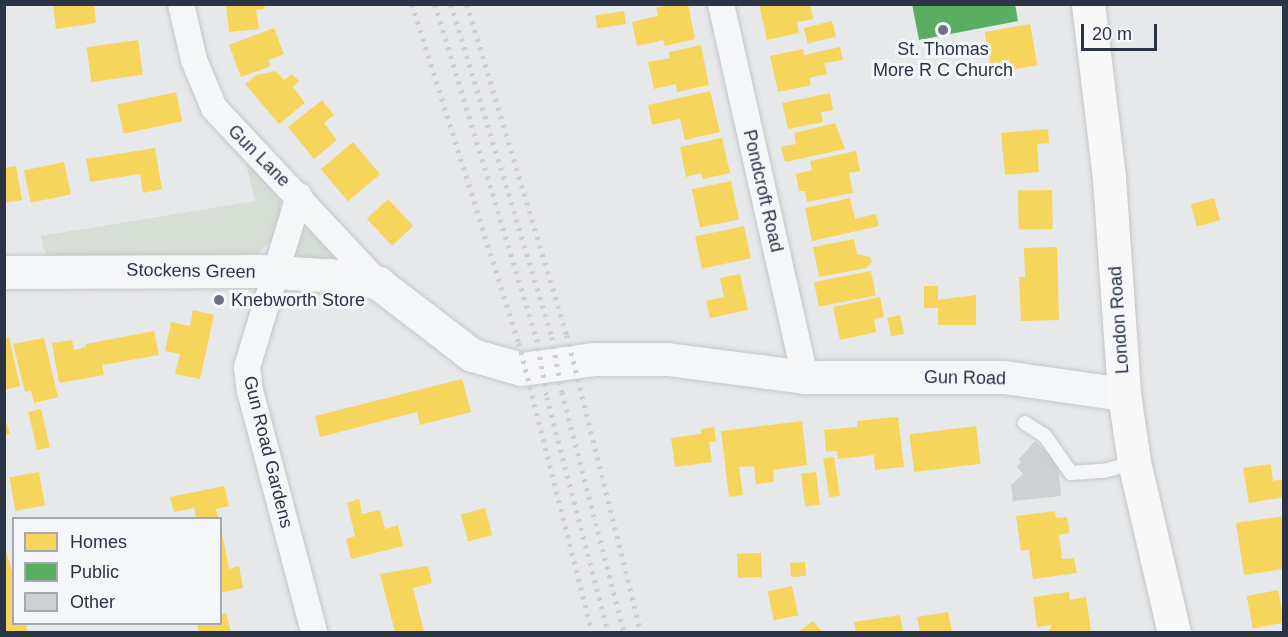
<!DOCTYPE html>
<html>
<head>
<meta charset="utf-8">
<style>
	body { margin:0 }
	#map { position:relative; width:1288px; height:637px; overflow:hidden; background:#e6e8ea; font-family:Helvetica,sans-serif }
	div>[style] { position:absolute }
	.green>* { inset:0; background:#d6ded6 }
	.homes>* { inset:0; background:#f6d55c; transform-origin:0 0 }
	.public>* { inset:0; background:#5aae61 }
	.building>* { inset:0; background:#ced0d3 }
	.roads { filter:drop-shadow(0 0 2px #c4c6c8) drop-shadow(0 0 2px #c4c6c8) }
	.service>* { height:14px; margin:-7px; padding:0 7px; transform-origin:7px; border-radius:7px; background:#f5f6f7 }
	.minor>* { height:26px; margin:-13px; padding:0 13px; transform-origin:13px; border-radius:13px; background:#f5f6f7 }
	.tertiary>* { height:33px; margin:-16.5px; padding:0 16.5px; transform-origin:16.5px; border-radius:16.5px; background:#f5f6f7 }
	.secondary>* { height:33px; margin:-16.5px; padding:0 16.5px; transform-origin:16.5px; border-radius:16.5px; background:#f8f8f8 }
	.rail>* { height:4.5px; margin-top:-2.25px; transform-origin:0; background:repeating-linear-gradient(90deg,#cecfd2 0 3px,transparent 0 9px) }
	.dots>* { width:16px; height:16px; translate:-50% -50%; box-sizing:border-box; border:3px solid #f4f6f9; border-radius:50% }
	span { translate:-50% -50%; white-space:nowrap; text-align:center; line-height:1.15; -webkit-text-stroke:6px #f4f6f9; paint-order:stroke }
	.poi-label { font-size:18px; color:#2b3445 }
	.left { translate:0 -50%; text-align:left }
	.street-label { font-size:18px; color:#2b3445 }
	.frame { position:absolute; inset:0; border:6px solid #2b3445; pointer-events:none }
	.legend { position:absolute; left:12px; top:517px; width:210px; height:108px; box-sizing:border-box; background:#f4f6f9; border:2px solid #a4a8b1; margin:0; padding:8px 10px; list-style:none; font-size:18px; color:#2b3445 }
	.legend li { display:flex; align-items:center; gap:12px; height:30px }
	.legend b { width:30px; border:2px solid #a4a8b1 }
	.scale { position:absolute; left:1081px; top:24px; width:76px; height:27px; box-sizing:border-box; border:3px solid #2b3445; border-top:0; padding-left:8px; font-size:18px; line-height:21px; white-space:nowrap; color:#2b3445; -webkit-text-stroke:4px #f4f6f9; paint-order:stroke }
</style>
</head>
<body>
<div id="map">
	<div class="green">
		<i style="clip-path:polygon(246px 162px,278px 194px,281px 203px,276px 237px,257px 254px,48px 257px,43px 248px,41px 236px,255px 201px)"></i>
		<i style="clip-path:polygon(307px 223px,344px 261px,299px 259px,295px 250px)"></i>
	</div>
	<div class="homes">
		<i style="clip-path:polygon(53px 4px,94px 4px,96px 23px,56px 29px)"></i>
		<i style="clip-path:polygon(226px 4px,264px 4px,265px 9px,256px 10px,259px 29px,229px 32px)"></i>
		<i style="clip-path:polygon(673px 4px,688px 4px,695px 39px,665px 46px,663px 40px,637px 46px,632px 22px,658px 16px,656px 8px)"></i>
		<i style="clip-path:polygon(759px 4px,810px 4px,813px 19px,797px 22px,799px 33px,767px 40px)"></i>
		<i style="left:624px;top:11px;width:13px;height:29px;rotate:81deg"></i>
		<i style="left:832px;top:21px;width:16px;height:29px;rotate:76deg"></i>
		<i style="left:1030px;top:24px;width:42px;height:46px;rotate:80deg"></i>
		<i style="clip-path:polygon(274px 28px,284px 54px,268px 60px,271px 66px,241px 77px,229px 45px)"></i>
		<i style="left:138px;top:40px;width:35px;height:52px;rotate:82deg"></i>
		<i style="clip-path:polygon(701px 45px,709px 85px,677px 92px,676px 84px,654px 89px,648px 62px,670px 58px,669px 52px)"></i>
		<i style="clip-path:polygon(840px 47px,843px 60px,824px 63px,827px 74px,809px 78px,811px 85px,778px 92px,770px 56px,803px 49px,804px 55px)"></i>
		<i style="clip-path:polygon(276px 71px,284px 80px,292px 74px,299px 81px,293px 87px,305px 103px,279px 124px,245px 84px,257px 75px)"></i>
		<i style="clip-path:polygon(710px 91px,720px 132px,685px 140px,680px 119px,652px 125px,648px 105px)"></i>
		<i style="left:176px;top:92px;width:30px;height:60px;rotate:78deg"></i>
		<i style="clip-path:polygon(830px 93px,833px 110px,821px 112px,823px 122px,788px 129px,782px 103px)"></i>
		<i style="clip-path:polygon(322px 100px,334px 115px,324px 123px,337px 140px,314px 159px,288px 127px)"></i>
		<i style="clip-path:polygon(835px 123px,845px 149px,785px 162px,781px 147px,796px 144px,794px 133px)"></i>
		<i style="clip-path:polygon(1048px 129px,1049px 143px,1037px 144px,1039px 172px,1005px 175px,1001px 133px)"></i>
		<i style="clip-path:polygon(722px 138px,730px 173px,703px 179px,701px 173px,686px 177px,680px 147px)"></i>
		<i style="left:353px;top:142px;width:42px;height:42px;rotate:50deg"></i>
		<i style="clip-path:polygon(155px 148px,162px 189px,143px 193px,140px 174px,90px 182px,86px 159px)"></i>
		<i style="clip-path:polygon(856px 151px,860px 171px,849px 173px,853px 193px,807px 202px,805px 191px,799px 191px,796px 174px,812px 170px,810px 161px)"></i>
		<i style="left:64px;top:162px;width:33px;height:41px;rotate:78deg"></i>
		<i style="clip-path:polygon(16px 166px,22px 200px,4px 203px,4px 168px)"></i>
		<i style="left:731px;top:181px;width:39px;height:40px;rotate:78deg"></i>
		<i style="left:1052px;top:190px;width:39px;height:34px;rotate:89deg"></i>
		<i style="clip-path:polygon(850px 198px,855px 219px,876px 214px,879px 226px,812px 241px,805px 208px)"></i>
		<i style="left:1214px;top:198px;width:23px;height:24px;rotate:75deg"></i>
		<i style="left:388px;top:199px;width:37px;height:29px;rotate:47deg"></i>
		<i style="left:744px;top:226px;width:33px;height:50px;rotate:78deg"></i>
		<i style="clip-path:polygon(854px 239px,857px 254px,870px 257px,872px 262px,866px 268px,819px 277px,813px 247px)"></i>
		<i style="clip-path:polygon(1057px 247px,1059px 320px,1021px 321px,1019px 277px,1025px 277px,1024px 248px)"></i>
		<i style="left:871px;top:271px;width:25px;height:58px;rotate:79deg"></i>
		<i style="clip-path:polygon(740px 274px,748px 310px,710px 318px,706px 301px,724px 297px,720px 278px)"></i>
		<i style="clip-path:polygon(924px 286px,938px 286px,938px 300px,976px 295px,976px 325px,938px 325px,938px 308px,924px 308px)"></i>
		<i style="clip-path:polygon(880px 297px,884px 317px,874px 319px,876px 332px,840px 340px,833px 307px)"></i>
		<i style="clip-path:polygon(193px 310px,214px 315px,200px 379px,175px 374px,180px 354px,165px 351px,171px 322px,190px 326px)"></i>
		<i style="left:900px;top:315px;width:19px;height:13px;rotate:78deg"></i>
		<i style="clip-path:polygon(154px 331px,159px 355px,102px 365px,104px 375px,59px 383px,52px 343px,72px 340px,74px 350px,86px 347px,86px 344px)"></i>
		<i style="clip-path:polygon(9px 337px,20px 386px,4px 390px,4px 338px)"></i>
		<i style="clip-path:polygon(44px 338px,58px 397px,34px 403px,31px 391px,25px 392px,13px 344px)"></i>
		<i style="clip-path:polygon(462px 379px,471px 412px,420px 425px,417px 412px,320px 437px,315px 416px)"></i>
		<i style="left:41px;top:409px;width:39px;height:13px;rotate:77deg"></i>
		<i style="clip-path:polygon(4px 415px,10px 434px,4px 435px)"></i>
		<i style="clip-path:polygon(898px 417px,904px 467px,875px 470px,874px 455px,838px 459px,837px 451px,826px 452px,824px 430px,857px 427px,857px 421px)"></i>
		<i style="clip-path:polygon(802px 421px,807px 465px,773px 470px,774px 482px,756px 484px,754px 466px,739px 467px,743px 495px,729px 497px,721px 431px)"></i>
		<i style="left:976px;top:426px;width:38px;height:67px;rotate:83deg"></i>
		<i style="clip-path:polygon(714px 427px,716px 441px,709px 442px,712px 462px,675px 467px,671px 438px,701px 434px,701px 429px)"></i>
		<i style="left:834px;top:457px;width:39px;height:11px;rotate:81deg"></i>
		<i style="clip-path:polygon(1271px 464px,1273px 481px,1284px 479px,1284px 497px,1249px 503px,1243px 468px)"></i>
		<i style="left:39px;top:472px;width:34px;height:30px;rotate:80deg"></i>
		<i style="left:816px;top:472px;width:33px;height:15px;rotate:83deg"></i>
		<i style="clip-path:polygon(224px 486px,229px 506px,216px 509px,218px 518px,196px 518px,194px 508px,174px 512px,170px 497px)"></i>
		<i style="clip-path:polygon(359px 499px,362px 514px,380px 510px,385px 529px,398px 525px,403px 546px,351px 559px,346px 539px,355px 536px,347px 503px)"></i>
		<i style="left:485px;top:508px;width:28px;height:25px;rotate:75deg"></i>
		<i style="clip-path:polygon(1055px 511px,1056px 518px,1067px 517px,1070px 533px,1059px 535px,1062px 559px,1074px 558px,1077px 573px,1033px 579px,1029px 550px,1021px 551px,1016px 516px)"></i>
		<i style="clip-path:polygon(1284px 516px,1284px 569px,1244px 575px,1236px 523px)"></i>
		<i style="clip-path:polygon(222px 533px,229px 569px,239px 566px,243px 588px,220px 593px)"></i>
		<i style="clip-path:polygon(5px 548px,14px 578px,14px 624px,26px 624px,28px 632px,5px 632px)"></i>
		<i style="left:761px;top:553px;width:24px;height:24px;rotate:88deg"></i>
		<i style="left:805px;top:562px;width:14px;height:15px;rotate:86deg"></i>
		<i style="clip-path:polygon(428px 566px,432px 583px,413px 588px,424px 632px,395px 632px,380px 574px)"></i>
		<i style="left:792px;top:586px;width:30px;height:25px;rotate:78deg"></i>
		<i style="left:1278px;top:590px;width:33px;height:32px;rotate:79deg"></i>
		<i style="clip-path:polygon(1069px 592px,1070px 600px,1086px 597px,1091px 632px,1048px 632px,1052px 625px,1037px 627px,1033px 597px)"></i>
		<i style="clip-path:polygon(948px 612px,952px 632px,920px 632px,917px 617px)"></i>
		<i style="clip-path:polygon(226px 613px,231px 632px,199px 632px,197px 624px,220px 624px,220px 615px)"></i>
		<i style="clip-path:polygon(900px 615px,903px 632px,856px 632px,854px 622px)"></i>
		<i style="clip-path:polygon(813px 621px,822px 632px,798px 632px)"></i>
	</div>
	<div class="public">
		<i style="clip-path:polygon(912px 4px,1015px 4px,1018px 21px,919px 40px)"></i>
	</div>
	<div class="building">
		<i style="clip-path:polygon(1035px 441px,1058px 462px,1061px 496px,1013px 501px,1011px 485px,1023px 474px,1017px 467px,1021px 462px,1019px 459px)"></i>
	</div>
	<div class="roads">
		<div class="service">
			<i style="left:1025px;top:423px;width:24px;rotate:33deg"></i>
			<i style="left:1045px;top:436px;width:45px;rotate:54.9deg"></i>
			<i style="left:1071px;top:473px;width:32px;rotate:-4deg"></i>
			<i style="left:1103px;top:471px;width:32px;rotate:-14deg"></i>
		</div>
		<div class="minor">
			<i style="left:181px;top:4px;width:57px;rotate:76.9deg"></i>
			<i style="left:194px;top:60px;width:52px;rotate:67.4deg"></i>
			<i style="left:214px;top:108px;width:240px;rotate:46.9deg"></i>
			<i style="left:721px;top:4px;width:382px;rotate:77.3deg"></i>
			<i style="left:299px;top:196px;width:179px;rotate:106.9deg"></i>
			<i style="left:247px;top:367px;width:24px;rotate:83deg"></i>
			<i style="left:250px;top:391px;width:249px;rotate:75.1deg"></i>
		</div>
		<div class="tertiary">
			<i style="left:4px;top:272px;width:255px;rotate:-0.2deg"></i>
			<i style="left:259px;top:271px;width:81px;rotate:3.5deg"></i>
			<i style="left:340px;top:276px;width:39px;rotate:10deg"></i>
			<i style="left:378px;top:283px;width:118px;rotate:37.5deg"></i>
			<i style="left:472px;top:355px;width:51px;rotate:15.9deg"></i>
			<i style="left:521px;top:369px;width:75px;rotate:-7.7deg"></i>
			<i style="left:595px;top:359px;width:72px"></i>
			<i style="left:667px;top:359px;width:139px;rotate:7.4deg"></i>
			<i style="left:805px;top:377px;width:199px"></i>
			<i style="left:1004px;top:377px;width:121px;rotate:8.1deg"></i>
		</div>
		<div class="secondary">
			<i style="left:1088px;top:4px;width:175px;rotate:83.1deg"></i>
			<i style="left:1109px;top:178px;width:217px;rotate:86deg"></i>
			<i style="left:1124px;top:394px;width:69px;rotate:81.6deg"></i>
			<i style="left:1134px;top:462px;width:175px;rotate:76.8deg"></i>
		</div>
	</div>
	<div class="rail">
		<i style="left:412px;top:4px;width:355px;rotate:72.5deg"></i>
		<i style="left:519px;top:343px;width:298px;rotate:75.8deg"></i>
		<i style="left:435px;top:4px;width:350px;rotate:73.1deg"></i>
		<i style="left:537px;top:339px;width:59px;rotate:80.2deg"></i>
		<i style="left:547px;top:397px;width:243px;rotate:75.4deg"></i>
		<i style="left:451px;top:4px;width:348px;rotate:73.1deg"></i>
		<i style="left:552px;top:337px;width:56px;rotate:79.7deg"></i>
		<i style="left:562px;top:392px;width:248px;rotate:75.5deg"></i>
		<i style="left:467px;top:4px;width:346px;rotate:73.2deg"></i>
		<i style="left:567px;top:335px;width:306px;rotate:76deg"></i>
	</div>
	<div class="dots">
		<i style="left:943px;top:30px;background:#6c737f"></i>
		<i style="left:219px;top:300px;background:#6c737f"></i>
	</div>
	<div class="poi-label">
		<span style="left:943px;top:60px">St. Thomas<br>More R C Church</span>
		<span class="left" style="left:231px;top:300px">Knebworth Store</span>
	</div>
	<div class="street-label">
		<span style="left:259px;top:156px;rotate:45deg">Gun Lane</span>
		<span style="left:763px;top:191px;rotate:77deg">Pondcroft Road</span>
		<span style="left:191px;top:271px;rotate:1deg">Stockens Green</span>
		<span style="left:1119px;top:320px;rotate:-94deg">London Road</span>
		<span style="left:965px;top:378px;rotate:1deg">Gun Road</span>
		<span style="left:268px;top:452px;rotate:76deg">Gun Road Gardens</span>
	</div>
	<div class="frame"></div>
	<ul class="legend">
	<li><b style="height:16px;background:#f6d55c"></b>Homes</li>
	<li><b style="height:16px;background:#5aae61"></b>Public</li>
	<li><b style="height:16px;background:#ced0d3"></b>Other</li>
	</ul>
	<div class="scale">20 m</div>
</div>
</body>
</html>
